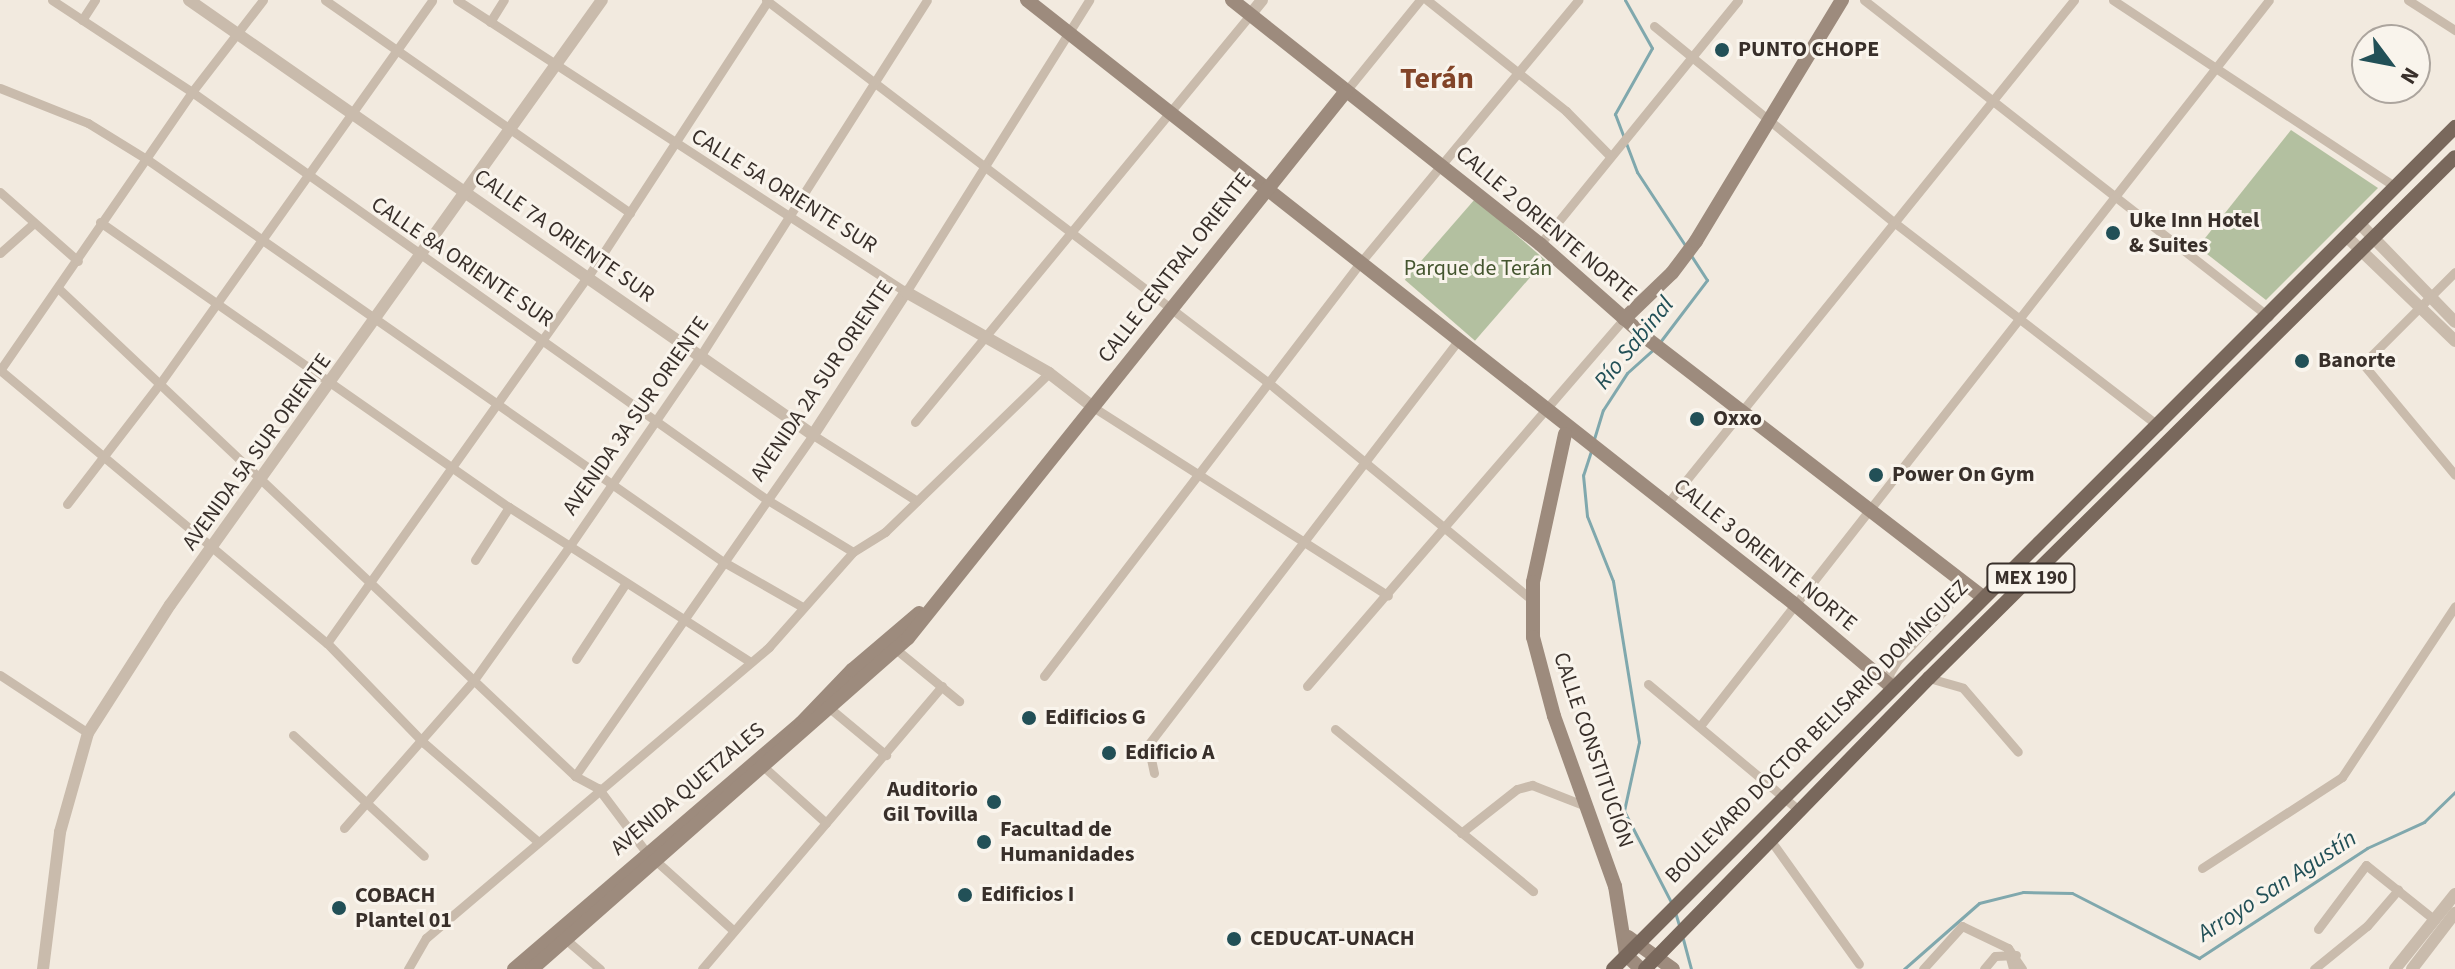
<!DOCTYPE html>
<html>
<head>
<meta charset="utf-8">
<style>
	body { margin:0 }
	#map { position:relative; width:2455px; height:969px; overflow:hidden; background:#f2eadf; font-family:"Source Sans 3",sans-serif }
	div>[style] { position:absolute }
	.green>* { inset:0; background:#b3c0a0; transform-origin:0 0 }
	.stream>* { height:3px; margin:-1.5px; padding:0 1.5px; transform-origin:1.5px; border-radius:1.5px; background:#80a8ad }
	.minor>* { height:9px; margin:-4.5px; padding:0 4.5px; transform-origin:4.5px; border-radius:4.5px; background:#c9bbac }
	.tertiary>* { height:12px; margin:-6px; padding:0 6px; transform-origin:6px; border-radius:6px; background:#c9bbac }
	.secondary>* { height:14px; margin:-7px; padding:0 7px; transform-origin:7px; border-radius:7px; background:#9d8b7d }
	.primary>* { height:14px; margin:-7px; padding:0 7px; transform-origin:7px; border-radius:7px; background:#79685c }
	.dots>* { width:22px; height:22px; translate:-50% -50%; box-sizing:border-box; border:4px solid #f9f4ec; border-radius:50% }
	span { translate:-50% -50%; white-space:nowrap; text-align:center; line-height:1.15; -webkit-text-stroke:6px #f9f4ec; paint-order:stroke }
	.shield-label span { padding:2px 6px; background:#f9f4ec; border:2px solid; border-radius:6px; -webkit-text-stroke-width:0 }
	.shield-label { font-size:20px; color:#382f2a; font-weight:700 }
	.poi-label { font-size:22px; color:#382f2a; font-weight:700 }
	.left { translate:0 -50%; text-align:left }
	.right { translate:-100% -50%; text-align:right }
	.street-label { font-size:22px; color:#382f2a }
	.park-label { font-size:22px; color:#44552f }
	.water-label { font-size:24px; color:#225057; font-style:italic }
	.district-label { font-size:30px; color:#824428; font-weight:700 }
	.north { position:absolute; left:2351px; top:24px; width:80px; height:80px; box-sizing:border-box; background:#f9f4ec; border:2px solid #aca59e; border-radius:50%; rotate:122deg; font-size:22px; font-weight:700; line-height:32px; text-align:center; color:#382f2a }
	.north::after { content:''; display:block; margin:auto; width:28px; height:36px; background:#225057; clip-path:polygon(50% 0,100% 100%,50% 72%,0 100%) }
</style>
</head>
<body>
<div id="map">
	<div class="green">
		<i style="clip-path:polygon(2291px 130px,2378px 188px,2266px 300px,2198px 247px)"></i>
		<i style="left:1475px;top:199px;width:93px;height:107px;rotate:41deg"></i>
	</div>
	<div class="stream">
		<i style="left:1625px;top:0;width:55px;rotate:60.6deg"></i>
		<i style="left:1652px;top:48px;width:76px;rotate:119.3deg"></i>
		<i style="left:1615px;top:114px;width:62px;rotate:69.2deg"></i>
		<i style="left:1637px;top:172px;width:87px;rotate:56.7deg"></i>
		<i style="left:1660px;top:342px;width:78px;rotate:-52.8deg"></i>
		<i style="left:1707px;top:280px;width:30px;rotate:-123deg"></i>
		<i style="left:1594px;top:439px;width:30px;rotate:-73deg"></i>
		<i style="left:1603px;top:410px;width:44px;rotate:-57deg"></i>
		<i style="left:1627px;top:373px;width:38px;rotate:-42deg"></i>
		<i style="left:1591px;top:451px;width:25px;rotate:108deg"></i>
		<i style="left:1583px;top:475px;width:41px;rotate:84.4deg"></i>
		<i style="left:1587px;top:516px;width:70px;rotate:68.2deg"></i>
		<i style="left:1613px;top:581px;width:163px;rotate:80.8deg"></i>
		<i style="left:1639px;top:742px;width:71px;rotate:102.3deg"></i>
		<i style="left:1624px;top:811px;width:102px;rotate:62.7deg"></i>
		<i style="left:1675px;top:912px;width:17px;rotate:73deg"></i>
		<i style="left:1683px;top:939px;width:31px;rotate:75deg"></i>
		<i style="left:1904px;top:969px;width:100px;rotate:-41.3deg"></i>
		<i style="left:1979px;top:903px;width:45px;rotate:-14deg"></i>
		<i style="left:2023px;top:892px;width:49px;rotate:1.2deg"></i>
		<i style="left:2072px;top:893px;width:143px;rotate:27.1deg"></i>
		<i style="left:2199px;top:958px;width:201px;rotate:-33.2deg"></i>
		<i style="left:2367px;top:848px;width:63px;rotate:-24.5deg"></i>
		<i style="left:2424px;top:822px;width:43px;rotate:-44.1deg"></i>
	</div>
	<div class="minor">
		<i style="left:52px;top:0;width:168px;rotate:33.3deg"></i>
		<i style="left:192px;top:92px;width:704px;rotate:35.34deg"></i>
		<i style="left:766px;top:499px;width:102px;rotate:31.3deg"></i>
		<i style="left:263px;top:0;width:116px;rotate:127.7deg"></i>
		<i style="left:192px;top:92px;width:338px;rotate:124.6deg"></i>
		<i style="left:0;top:370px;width:426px;rotate:39.9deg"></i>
		<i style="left:327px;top:643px;width:139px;rotate:45.9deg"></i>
		<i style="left:424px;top:743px;width:150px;rotate:40.9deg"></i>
		<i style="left:325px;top:0;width:372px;rotate:34.9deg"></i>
		<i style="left:457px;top:0;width:536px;rotate:33.04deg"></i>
		<i style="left:906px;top:292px;width:345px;rotate:-57.9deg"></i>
		<i style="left:766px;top:0;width:634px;rotate:37.3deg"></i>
		<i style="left:1270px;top:384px;width:338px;rotate:39.5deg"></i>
		<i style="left:1427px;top:0;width:178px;rotate:38.6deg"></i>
		<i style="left:1566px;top:111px;width:63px;rotate:45.6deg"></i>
		<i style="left:1864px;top:0;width:514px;rotate:38.05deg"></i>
		<i style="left:2113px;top:0;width:339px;rotate:33.5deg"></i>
		<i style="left:2408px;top:0;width:56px;rotate:32.6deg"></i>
		<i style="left:82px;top:20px;width:24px;rotate:-57deg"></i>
		<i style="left:490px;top:22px;width:26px;rotate:-58deg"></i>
		<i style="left:1654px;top:26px;width:311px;rotate:39.3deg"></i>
		<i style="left:1895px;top:223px;width:333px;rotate:37.6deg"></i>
		<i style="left:0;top:88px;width:95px;rotate:21.7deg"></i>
		<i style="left:88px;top:123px;width:70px;rotate:31.7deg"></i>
		<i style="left:148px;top:160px;width:700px;rotate:34.94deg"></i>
		<i style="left:722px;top:561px;width:91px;rotate:29.7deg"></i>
		<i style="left:1346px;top:91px;width:117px;rotate:-50.9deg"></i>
		<i style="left:0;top:192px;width:104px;rotate:41.5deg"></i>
		<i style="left:100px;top:222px;width:499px;rotate:34.9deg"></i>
		<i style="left:509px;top:507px;width:287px;rotate:32.7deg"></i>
		<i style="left:1540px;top:244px;width:314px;rotate:-50.9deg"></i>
		<i style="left:0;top:253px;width:45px;rotate:-41.4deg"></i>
		<i style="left:2455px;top:272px;width:130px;rotate:135deg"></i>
		<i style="left:2363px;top:364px;width:144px;rotate:50.3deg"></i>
		<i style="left:59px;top:289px;width:710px;rotate:43.34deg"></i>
		<i style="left:575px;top:776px;width:26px;rotate:28deg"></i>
		<i style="left:598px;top:788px;width:80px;rotate:53.1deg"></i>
		<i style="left:646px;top:852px;width:118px;rotate:41.9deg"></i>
		<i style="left:1093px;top:407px;width:350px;rotate:32.6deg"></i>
		<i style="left:915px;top:422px;width:527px;rotate:-50.54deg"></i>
		<i style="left:67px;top:504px;width:154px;rotate:-52.4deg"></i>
		<i style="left:161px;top:382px;width:468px;rotate:-54.6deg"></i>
		<i style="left:1667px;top:504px;width:648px;rotate:-51.08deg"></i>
		<i style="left:475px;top:560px;width:63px;rotate:-57.3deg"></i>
		<i style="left:327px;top:643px;width:452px;rotate:-54.6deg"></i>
		<i style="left:589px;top:275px;width:328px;rotate:-56.9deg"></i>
		<i style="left:892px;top:646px;width:87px;rotate:39.4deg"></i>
		<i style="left:576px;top:659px;width:90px;rotate:-56.8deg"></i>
		<i style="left:0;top:675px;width:105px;rotate:33.4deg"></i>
		<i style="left:1044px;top:676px;width:520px;rotate:-52.58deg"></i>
		<i style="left:1360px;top:263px;width:342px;rotate:-50.3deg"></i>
		<i style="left:1929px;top:678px;width:35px;rotate:16deg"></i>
		<i style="left:1963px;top:688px;width:84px;rotate:49.3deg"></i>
		<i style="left:1648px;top:684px;width:199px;rotate:39.9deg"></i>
		<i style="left:1307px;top:686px;width:485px;rotate:-49.2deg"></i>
		<i style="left:1891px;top:686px;width:12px;rotate:-99deg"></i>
		<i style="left:1889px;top:674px;width:15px;rotate:-58deg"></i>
		<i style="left:1897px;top:661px;width:105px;rotate:-47.3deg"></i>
		<i style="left:827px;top:706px;width:77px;rotate:39.7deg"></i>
		<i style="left:1700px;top:726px;width:922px;rotate:-51.91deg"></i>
		<i style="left:1335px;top:729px;width:256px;rotate:39.3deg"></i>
		<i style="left:293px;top:735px;width:178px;rotate:42.7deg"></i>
		<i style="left:765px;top:768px;width:82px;rotate:42deg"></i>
		<i style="left:1154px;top:773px;width:29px;rotate:-102deg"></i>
		<i style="left:1148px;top:745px;width:508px;rotate:-52.52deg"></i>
		<i style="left:575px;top:776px;width:416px;rotate:-55.1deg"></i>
		<i style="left:813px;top:435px;width:123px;rotate:32.4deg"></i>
		<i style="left:344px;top:828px;width:197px;rotate:-48.7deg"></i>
		<i style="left:474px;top:680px;width:167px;rotate:-54.5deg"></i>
		<i style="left:571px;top:544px;width:226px;rotate:-55.5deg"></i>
		<i style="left:699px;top:358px;width:424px;rotate:-57.5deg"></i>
		<i style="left:1461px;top:833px;width:71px;rotate:-38.2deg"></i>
		<i style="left:1517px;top:789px;width:16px;rotate:-15deg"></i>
		<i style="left:1532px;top:785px;width:58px;rotate:21.3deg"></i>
		<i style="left:1771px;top:841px;width:151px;rotate:54.4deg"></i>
		<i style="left:2202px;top:868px;width:167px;rotate:-33deg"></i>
		<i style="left:2342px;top:777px;width:205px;rotate:-56.5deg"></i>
		<i style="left:2318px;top:929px;width:80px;rotate:-53.1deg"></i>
		<i style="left:2366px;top:865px;width:88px;rotate:38.6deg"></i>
		<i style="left:563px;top:937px;width:49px;rotate:40.9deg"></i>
		<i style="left:2008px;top:950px;width:20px;rotate:75deg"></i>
		<i style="left:408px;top:969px;width:36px;rotate:-60deg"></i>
		<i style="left:426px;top:938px;width:450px;rotate:-40.3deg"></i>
		<i style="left:769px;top:647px;width:127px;rotate:-48.5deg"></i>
		<i style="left:853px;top:552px;width:38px;rotate:-32deg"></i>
		<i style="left:885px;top:532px;width:228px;rotate:-44.1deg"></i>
		<i style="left:702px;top:969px;width:371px;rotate:-49.7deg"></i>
		<i style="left:1923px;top:969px;width:58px;rotate:-47.8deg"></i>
		<i style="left:1962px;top:926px;width:51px;rotate:25.6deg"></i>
		<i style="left:2008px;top:948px;width:25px;rotate:56deg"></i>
		<i style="left:1984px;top:969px;width:17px;rotate:-50deg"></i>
		<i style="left:1995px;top:956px;width:21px;rotate:-3deg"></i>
		<i style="left:2314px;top:969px;width:68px;rotate:-39.1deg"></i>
		<i style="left:2367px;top:926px;width:48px;rotate:-49.3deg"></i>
	</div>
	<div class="tertiary">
		<i style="left:189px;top:0;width:761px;rotate:34.88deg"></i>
		<i style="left:813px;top:435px;width:171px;rotate:-57deg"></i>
		<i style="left:906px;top:292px;width:164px;rotate:29.5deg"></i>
		<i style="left:1049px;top:373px;width:56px;rotate:37.7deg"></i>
		<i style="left:1250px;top:15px;width:19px;rotate:-51deg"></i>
		<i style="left:2361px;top:225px;width:135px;rotate:45.9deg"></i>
		<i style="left:2347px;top:237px;width:150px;rotate:43.9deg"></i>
		<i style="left:43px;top:969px;width:138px;rotate:-82.9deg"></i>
		<i style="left:60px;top:832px;width:103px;rotate:-74.2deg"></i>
		<i style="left:88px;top:733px;width:152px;rotate:-57.4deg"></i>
		<i style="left:170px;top:605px;width:743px;rotate:-54.47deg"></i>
		<i style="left:2395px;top:969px;width:96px;rotate:-51.3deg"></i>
		<i style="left:2412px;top:969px;width:71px;rotate:-52.5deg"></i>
	</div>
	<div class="secondary">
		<i style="left:1027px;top:0;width:975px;rotate:38.21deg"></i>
		<i style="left:1793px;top:603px;width:128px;rotate:40.3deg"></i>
		<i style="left:1232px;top:0;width:393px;rotate:38.4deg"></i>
		<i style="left:1540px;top:244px;width:145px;rotate:41.4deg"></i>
		<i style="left:1649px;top:340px;width:421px;rotate:37.6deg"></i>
		<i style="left:1624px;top:319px;width:66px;rotate:-43.8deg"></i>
		<i style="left:1672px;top:273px;width:40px;rotate:-53deg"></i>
		<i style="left:1696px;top:241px;width:282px;rotate:-58.8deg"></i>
		<i style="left:1565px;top:434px;width:151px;rotate:102.2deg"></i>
		<i style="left:1533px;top:582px;width:55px;rotate:90deg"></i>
		<i style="left:1533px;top:637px;width:82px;rotate:75.1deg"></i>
		<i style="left:1554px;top:716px;width:181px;rotate:70.3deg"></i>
		<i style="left:1615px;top:886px;width:70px;rotate:80.9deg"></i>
		<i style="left:1626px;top:955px;width:21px;rotate:43deg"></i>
		<i style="left:1628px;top:937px;width:55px;rotate:35.4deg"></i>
		<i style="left:514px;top:969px;width:378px;rotate:-40.6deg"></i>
		<i style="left:801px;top:723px;width:74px;rotate:-46.1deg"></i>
		<i style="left:852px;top:670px;width:88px;rotate:-40.4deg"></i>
		<i style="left:532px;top:969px;width:501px;rotate:-41.36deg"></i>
		<i style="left:908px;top:638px;width:701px;rotate:-51.31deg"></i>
	</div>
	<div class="primary">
		<i style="left:1613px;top:969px;width:1191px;rotate:-45deg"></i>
		<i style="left:1645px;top:969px;width:407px;rotate:-45.7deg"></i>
		<i style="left:1929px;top:678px;width:740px;rotate:-44.73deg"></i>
	</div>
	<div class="dots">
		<i style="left:1722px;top:50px;background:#225057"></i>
		<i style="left:2113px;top:233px;background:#225057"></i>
		<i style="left:2302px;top:361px;background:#225057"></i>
		<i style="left:1697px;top:419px;background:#225057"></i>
		<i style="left:1876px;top:475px;background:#225057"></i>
		<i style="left:1029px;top:718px;background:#225057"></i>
		<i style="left:1109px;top:753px;background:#225057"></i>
		<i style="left:994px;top:802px;background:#225057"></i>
		<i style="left:984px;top:842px;background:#225057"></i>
		<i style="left:965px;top:895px;background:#225057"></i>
		<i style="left:339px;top:908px;background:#225057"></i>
		<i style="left:1234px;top:939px;background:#225057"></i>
	</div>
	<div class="shield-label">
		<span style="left:2031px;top:578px">MEX 190</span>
	</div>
	<div class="poi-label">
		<span class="left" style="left:1738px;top:50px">PUNTO CHOPE</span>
		<span class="left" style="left:2129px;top:233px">Uke Inn Hotel<br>&amp; Suites</span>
		<span class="left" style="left:2318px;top:361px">Banorte</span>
		<span class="left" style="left:1713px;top:419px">Oxxo</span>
		<span class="left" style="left:1892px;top:475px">Power On Gym</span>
		<span class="left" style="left:1045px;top:718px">Edificios G</span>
		<span class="left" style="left:1125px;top:753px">Edificio A</span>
		<span class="right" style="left:978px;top:802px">Auditorio<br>Gil Tovilla</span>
		<span class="left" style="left:1000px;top:842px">Facultad de<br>Humanidades</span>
		<span class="left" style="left:355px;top:908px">COBACH<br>Plantel 01</span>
		<span class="left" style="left:981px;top:895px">Edificios I</span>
		<span class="left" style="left:1250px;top:939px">CEDUCAT-UNACH</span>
	</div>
	<div class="street-label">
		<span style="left:784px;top:191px;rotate:32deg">CALLE 5A ORIENTE SUR</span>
		<span style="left:1546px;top:224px;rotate:40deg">CALLE 2 ORIENTE NORTE</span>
		<span style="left:564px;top:236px;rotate:35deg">CALLE 7A ORIENTE SUR</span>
		<span style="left:462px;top:262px;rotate:34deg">CALLE 8A ORIENTE SUR</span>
		<span style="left:1175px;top:268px;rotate:-52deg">CALLE CENTRAL ORIENTE</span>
		<span style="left:822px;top:381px;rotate:-56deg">AVENIDA 2A SUR ORIENTE</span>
		<span style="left:636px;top:416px;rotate:-55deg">AVENIDA 3A SUR ORIENTE</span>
		<span style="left:257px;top:452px;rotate:-54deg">AVENIDA 5A SUR ORIENTE</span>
		<span style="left:1765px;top:555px;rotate:39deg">CALLE 3 ORIENTE NORTE</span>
		<span style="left:1817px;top:732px;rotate:-45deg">BOULEVARD DOCTOR BELISARIO DOMÍNGUEZ</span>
		<span style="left:1593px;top:750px;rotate:71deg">CALLE CONSTITUCIÓN</span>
		<span style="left:688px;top:789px;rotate:-40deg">AVENIDA QUETZALES</span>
	</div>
	<div class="park-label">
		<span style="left:1478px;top:269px">Parque de Terán</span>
	</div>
	<div class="water-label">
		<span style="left:1634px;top:343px;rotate:-51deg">Río Sabinal</span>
		<span style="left:2277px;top:886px;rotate:-33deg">Arroyo San Agustín</span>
	</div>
	<div class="district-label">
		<span style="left:1437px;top:79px">Terán</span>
	</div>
	<div class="north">N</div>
</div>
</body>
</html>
